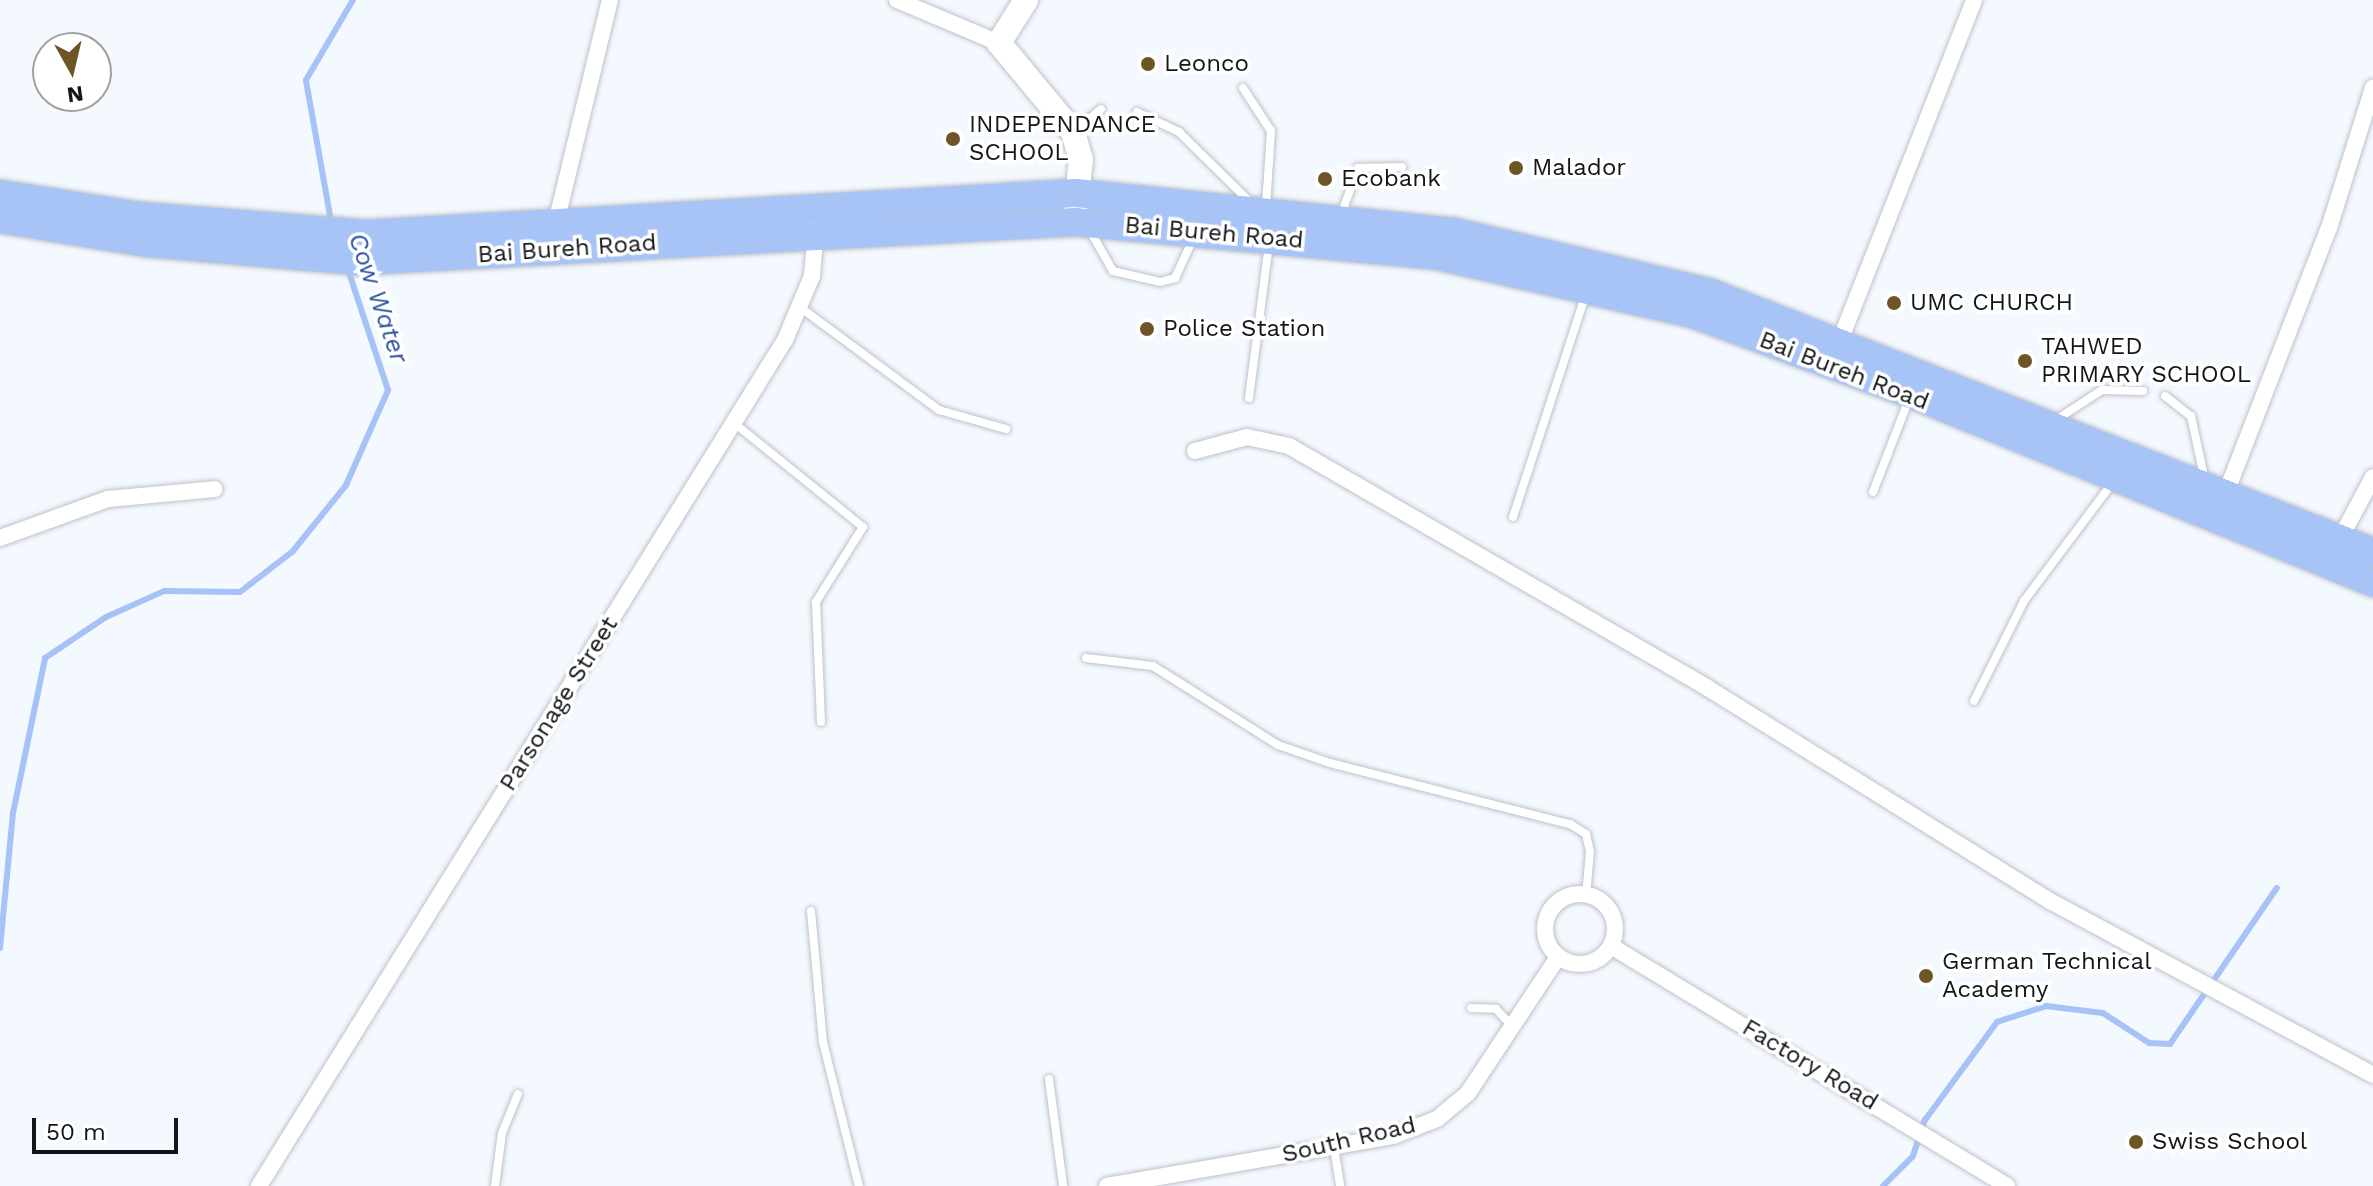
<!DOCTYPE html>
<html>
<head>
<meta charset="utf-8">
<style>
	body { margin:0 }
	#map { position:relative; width:2373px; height:1186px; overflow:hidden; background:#f4f8ff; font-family:"Work Sans",sans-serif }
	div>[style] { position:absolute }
	.stream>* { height:6px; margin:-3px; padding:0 3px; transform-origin:3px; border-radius:3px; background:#a6c2f6 }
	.roads { filter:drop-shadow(0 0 2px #bec2c8) drop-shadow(0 0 2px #bec2c8) }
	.service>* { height:8px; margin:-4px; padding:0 4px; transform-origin:4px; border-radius:4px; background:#fff }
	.minor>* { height:16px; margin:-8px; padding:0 8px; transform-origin:8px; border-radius:8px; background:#fff }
	.minor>.ring { margin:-8px; padding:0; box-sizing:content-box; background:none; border:16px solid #fff; border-radius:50% }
	.secondary>* { height:24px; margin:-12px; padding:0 12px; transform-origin:12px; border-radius:12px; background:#fff }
	.trunk>* { height:28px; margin:-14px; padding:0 14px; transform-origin:14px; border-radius:14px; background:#a8c4f6 }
	.dots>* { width:22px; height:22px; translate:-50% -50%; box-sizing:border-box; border:4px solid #fff; border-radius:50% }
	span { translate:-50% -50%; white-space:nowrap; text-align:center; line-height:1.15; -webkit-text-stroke:7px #fff; paint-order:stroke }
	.poi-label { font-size:24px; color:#131517 }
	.left { translate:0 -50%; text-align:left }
	.street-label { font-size:24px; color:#131517 }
	.water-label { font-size:26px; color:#2d549f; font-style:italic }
	.north { position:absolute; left:32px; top:32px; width:80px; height:80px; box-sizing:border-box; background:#fff; border:2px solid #a1a1a2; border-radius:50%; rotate:172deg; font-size:22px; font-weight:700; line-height:32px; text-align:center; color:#131517 }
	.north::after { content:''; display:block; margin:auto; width:28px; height:36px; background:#6d5525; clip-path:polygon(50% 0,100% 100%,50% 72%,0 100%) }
	.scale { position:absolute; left:32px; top:1118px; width:146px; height:36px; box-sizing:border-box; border:4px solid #131517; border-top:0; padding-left:10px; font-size:24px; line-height:28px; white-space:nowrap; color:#131517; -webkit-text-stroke:6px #fff; paint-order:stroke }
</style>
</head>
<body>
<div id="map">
	<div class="stream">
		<i style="left:331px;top:221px;width:143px;rotate:-100.1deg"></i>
		<i style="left:306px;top:80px;width:93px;rotate:-59.6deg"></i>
		<i style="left:0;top:948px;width:136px;rotate:-84.5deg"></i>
		<i style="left:13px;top:813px;width:158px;rotate:-78.3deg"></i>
		<i style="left:45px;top:658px;width:73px;rotate:-33.9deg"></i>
		<i style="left:106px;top:617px;width:64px;rotate:-24.1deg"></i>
		<i style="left:164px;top:591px;width:76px;rotate:0.8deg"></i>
		<i style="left:240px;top:592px;width:67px;rotate:-37.7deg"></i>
		<i style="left:293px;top:551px;width:85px;rotate:-51.2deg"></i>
		<i style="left:346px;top:485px;width:104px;rotate:-66.1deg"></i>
		<i style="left:388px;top:390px;width:126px;rotate:-108.4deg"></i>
		<i style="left:1883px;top:1186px;width:42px;rotate:-45deg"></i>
		<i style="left:1913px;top:1156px;width:38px;rotate:-72deg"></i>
		<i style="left:1925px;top:1120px;width:122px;rotate:-53.7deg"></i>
		<i style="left:1997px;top:1022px;width:52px;rotate:-18.1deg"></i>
		<i style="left:2046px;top:1006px;width:57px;rotate:7deg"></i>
		<i style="left:2103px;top:1013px;width:55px;rotate:33.1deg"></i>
		<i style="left:2149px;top:1043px;width:21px;rotate:3deg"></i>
		<i style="left:2170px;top:1044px;width:189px;rotate:-55.6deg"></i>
	</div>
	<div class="roads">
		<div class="service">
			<i style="left:1243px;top:88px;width:51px;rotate:56.9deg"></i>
			<i style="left:1271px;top:131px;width:75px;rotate:93.8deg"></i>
			<i style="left:1137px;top:112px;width:47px;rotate:25.5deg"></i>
			<i style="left:1179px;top:132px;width:103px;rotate:44.6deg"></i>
			<i style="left:1075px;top:131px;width:34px;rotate:-40deg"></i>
			<i style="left:1341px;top:215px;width:50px;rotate:-70.1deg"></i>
			<i style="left:1358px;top:168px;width:44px;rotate:-1.3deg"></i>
			<i style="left:1089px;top:229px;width:48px;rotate:60.3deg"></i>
			<i style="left:1113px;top:271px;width:48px;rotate:13.2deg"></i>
			<i style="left:1160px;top:282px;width:16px;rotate:-15deg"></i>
			<i style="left:1175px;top:278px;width:45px;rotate:-65.1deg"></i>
			<i style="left:801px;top:308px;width:172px;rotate:36.5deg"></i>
			<i style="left:939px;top:410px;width:70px;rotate:15.8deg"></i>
			<i style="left:2165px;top:396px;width:33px;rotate:38deg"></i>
			<i style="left:2191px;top:416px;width:66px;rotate:77.8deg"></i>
			<i style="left:1249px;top:398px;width:154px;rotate:-82.6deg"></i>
			<i style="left:2056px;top:420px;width:55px;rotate:-33.1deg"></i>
			<i style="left:2102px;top:390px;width:41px;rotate:1.4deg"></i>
			<i style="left:734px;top:423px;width:166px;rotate:38.9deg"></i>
			<i style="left:863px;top:527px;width:89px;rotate:122.1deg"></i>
			<i style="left:816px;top:602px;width:120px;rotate:87.6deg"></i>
			<i style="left:1873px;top:492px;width:100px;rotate:-68.8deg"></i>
			<i style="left:1513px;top:517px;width:236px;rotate:-71.9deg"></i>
			<i style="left:1086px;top:658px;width:67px;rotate:6.8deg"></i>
			<i style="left:1153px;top:666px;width:148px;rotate:32.3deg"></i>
			<i style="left:1278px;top:745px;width:55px;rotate:19.1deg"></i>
			<i style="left:1330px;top:763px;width:248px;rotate:14.3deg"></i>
			<i style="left:1570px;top:824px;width:19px;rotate:32deg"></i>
			<i style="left:1586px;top:834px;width:18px;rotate:77deg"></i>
			<i style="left:1590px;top:852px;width:43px;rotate:95.3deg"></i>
			<i style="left:1974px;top:701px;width:112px;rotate:-63.4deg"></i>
			<i style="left:2024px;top:601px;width:149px;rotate:-53.2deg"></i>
			<i style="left:811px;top:911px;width:132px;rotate:84.8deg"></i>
			<i style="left:823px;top:1042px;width:148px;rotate:76deg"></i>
			<i style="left:1471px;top:1008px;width:25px;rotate:2deg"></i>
			<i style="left:1496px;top:1009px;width:22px;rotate:47deg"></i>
			<i style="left:1049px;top:1079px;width:108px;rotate:82.5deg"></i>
			<i style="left:1334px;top:1147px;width:39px;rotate:81deg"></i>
			<i style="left:495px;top:1186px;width:53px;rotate:-82.5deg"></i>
			<i style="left:502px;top:1133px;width:42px;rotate:-67.7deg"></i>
		</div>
		<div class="minor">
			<i style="left:897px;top:0;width:111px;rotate:22.9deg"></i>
			<i style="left:555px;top:227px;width:234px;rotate:-76.4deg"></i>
			<i style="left:1841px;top:338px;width:363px;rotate:-68.5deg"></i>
			<i style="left:1195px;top:451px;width:54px;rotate:-15.1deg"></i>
			<i style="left:1247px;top:437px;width:43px;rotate:12.1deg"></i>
			<i style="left:1289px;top:446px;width:482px;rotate:30deg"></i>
			<i style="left:1706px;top:687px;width:407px;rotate:31.9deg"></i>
			<i style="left:2052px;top:902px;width:365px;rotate:28.3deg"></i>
			<i style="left:2226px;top:493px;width:284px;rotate:-68.8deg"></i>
			<i style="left:2329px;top:228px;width:147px;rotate:-72.6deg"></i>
			<i style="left:0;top:538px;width:115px;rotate:-19.9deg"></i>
			<i style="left:108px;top:499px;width:107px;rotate:-5.3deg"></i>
			<i style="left:2340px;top:539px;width:70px;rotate:-62deg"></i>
			<i class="ring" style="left:1545px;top:894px;width:54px;height:54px"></i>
			<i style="left:1611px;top:946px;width:463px;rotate:31.2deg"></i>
			<i style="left:259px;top:1186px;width:996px;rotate:-58.13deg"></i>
			<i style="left:785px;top:340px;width:69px;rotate:-67.1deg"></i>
			<i style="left:812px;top:276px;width:48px;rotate:-85.2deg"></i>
			<i style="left:1107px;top:1186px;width:290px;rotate:-9.9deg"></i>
			<i style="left:1393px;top:1136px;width:47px;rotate:-21.1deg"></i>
			<i style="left:1437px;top:1119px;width:40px;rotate:-40deg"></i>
			<i style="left:1468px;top:1093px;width:163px;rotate:-56.5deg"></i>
		</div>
		<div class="secondary">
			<i style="left:1026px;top:0;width:51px;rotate:122.1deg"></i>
			<i style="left:999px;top:43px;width:116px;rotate:50.3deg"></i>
			<i style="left:1073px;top:132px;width:29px;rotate:74deg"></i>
			<i style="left:1081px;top:160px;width:52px;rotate:96.6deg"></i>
		</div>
		<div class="trunk">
			<i style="left:0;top:194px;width:141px;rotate:9deg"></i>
			<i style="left:139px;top:216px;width:228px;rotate:4.5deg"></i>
			<i style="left:366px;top:234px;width:711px;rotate:-3.3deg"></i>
			<i style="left:1076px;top:193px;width:381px;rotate:5.9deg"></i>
			<i style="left:1455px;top:232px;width:263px;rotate:13.4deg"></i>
			<i style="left:1711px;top:293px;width:711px;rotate:21.37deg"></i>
			<i style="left:0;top:219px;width:151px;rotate:9.2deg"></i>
			<i style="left:149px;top:243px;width:213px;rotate:4.9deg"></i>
			<i style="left:361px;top:261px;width:715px;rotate:-3.13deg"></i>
			<i style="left:1075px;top:222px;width:361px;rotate:5.3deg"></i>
			<i style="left:1434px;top:255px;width:266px;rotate:12.8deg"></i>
			<i style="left:1693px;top:314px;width:232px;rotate:20.2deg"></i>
			<i style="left:1911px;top:394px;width:499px;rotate:22.2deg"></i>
		</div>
	</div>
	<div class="dots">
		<i style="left:1148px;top:64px;background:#6d5525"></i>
		<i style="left:953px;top:139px;background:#6d5525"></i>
		<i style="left:1516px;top:168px;background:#6d5525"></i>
		<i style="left:1325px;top:179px;background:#6d5525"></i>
		<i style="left:1894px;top:303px;background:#6d5525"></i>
		<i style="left:1147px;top:329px;background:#6d5525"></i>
		<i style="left:2025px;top:361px;background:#6d5525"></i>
		<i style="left:1926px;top:976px;background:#6d5525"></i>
		<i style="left:2136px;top:1142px;background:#6d5525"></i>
	</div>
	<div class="poi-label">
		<span class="left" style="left:1164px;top:64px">Leonco</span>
		<span class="left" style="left:969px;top:139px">INDEPENDANCE<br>SCHOOL</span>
		<span class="left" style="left:1532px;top:168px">Malador</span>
		<span class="left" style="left:1341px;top:179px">Ecobank</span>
		<span class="left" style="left:1910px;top:303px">UMC CHURCH</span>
		<span class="left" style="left:1163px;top:329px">Police Station</span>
		<span class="left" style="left:2041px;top:361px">TAHWED<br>PRIMARY SCHOOL</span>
		<span class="left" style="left:1942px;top:976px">German Technical<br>Academy</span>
		<span class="left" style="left:2152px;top:1142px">Swiss School</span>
	</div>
	<div class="street-label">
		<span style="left:1214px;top:233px;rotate:5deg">Bai Bureh Road</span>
		<span style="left:567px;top:249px;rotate:-4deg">Bai Bureh Road</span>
		<span style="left:1844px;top:371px;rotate:21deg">Bai Bureh Road</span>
		<span style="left:559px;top:704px;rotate:-58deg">Parsonage Street</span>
		<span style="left:1810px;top:1065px;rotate:31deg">Factory Road</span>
		<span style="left:1349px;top:1140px;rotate:-13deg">South Road</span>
	</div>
	<div class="water-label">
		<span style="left:378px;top:298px;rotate:71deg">Cow Water</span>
	</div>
	<div class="north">N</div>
	<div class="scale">50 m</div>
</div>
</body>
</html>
